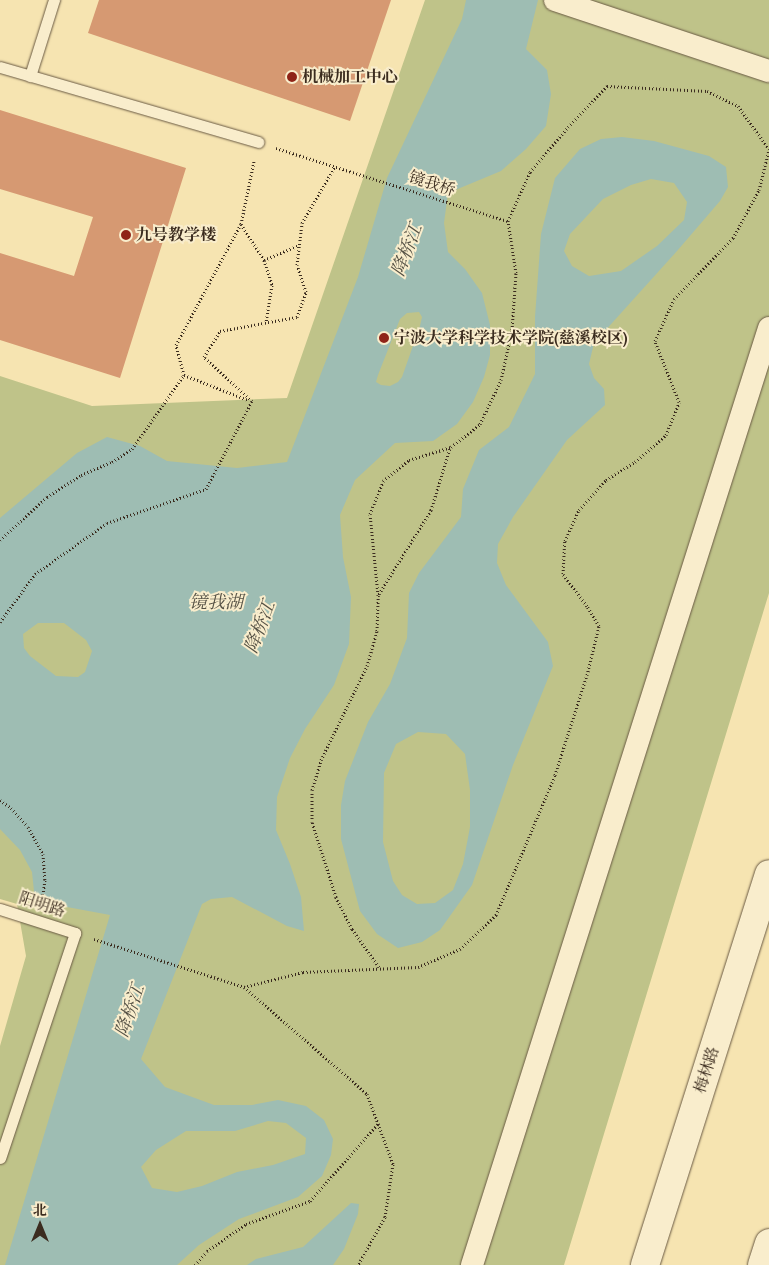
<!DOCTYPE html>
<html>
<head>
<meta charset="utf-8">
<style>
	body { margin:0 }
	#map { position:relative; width:769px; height:1265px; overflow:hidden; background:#f6e4b1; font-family:"EB Garamond","Noto Serif SC",serif }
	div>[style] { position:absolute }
	.green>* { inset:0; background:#bfc389 }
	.water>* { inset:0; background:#9ebdb3 }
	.building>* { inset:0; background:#d69972 }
	.path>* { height:3px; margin-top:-1.5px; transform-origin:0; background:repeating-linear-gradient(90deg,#3b2c1f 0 1px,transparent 0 3.5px) }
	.roads { filter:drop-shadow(0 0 1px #6a5a44) drop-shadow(0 0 1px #6a5a44) }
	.service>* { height:11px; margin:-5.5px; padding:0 5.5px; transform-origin:5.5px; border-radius:5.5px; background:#f9edcc }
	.minor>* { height:22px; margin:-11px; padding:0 11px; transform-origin:11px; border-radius:11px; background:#f9edcc }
	.secondary>* { height:28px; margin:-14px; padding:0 14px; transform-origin:14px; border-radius:14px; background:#f9edcc }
	.dots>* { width:14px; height:14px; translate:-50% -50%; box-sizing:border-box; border:2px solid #f9edcc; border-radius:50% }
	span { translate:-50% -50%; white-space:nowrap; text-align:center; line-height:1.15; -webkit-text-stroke:4px #f9edcc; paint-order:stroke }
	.poi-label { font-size:16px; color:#3b2c1f; font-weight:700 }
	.left { translate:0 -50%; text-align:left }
	.street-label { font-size:16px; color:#3b2c1f }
	.water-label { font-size:18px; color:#545044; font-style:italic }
	.north { position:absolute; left:15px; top:1200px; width:50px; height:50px; -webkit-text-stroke:4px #f9edcc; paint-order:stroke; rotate:0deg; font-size:14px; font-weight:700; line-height:20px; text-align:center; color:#3b2c1f }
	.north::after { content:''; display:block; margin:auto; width:18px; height:22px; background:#3b2c1f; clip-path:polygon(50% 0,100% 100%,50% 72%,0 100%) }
</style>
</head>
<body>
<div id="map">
	<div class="green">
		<i style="clip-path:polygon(425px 0,769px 0,769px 593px,564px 1265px,0 1265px,0 1046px,26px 956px,17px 904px,0 899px,0 376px,92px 406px,287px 398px)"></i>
	</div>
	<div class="water">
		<i style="clip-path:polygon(evenodd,466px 0,538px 0,526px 49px,547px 70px,551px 94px,546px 126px,526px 149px,501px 171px,448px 193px,444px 223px,448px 252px,465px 269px,482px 293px,490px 325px,490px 355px,484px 377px,473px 402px,457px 424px,433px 441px,395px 443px,355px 480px,340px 515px,343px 557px,351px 597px,349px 644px,334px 685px,305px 729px,290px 758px,277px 797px,276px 830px,290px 864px,301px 897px,304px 931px,287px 926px,232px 897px,211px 899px,202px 904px,141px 1059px,165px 1087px,214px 1105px,252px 1105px,278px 1100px,306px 1106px,324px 1120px,333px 1139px,331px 1155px,322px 1176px,298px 1197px,239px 1219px,199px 1245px,177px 1265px,5px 1265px,110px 915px,35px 901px,32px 872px,20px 850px,0 829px,0 518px,77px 453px,107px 437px,140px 446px,167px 461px,237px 468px,287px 462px,358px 277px,387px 178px,462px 19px,466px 0,419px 312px,422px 317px,420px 326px,402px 377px,398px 382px,390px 386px,381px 385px,376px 382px,378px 375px,400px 319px,407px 313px,419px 312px,466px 0,38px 623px,64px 623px,86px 640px,92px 651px,85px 672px,78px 677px,56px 676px,30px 656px,24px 648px,23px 634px,38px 623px,466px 0,268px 1121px,286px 1123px,306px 1138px,305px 1154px,273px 1165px,237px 1172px,202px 1186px,177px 1192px,152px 1188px,141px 1167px,156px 1150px,186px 1131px,235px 1131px,268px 1121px)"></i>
		<i style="clip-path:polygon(evenodd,622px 137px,654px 141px,709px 156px,726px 167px,728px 187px,720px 201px,677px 251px,594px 343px,589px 364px,594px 378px,604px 389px,605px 405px,567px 440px,513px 517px,498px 544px,497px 563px,506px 585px,548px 642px,553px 666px,513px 765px,472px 885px,440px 930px,422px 942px,398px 948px,377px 934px,360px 911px,341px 839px,341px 805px,345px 781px,368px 722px,390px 684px,407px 638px,409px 593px,419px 573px,461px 517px,463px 489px,479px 450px,509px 427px,535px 374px,535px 317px,541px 234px,555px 178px,580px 149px,601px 139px,622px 137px,651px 179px,674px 183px,687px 202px,684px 220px,657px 246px,621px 271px,589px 276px,572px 266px,564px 251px,570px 234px,603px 199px,631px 185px,651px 179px,622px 137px,418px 732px,446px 734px,465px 754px,470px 790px,470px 827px,463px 864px,453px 890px,435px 903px,417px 904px,402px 895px,393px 881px,383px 842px,384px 773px,396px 744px,418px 732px)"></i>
		<i style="clip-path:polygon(351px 1203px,359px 1204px,358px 1214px,344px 1249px,333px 1265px,247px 1265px,256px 1259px,303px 1247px)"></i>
	</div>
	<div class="building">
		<i style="clip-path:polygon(99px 0,391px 0,350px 121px,88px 33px)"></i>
		<i style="clip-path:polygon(0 110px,186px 168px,120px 378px,0 340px,0 253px,74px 276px,93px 217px,0 189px)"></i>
	</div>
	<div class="path">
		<i style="left:276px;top:148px;width:243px;rotate:17.5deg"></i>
		<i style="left:241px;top:224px;width:43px;rotate:57.4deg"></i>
		<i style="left:264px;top:260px;width:26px;rotate:72deg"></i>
		<i style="left:272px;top:285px;width:37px;rotate:99deg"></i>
		<i style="left:264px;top:260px;width:38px;rotate:-23deg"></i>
		<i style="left:184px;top:375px;width:69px;rotate:21.3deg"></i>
		<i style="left:252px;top:401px;width:65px;rotate:-137.5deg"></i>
		<i style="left:204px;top:357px;width:31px;rotate:-58deg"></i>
		<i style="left:220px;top:331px;width:78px;rotate:-10.3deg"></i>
		<i style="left:297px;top:317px;width:27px;rotate:-70deg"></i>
		<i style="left:306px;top:292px;width:28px;rotate:-108deg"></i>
		<i style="left:297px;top:265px;width:42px;rotate:-83.2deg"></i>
		<i style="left:302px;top:223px;width:66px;rotate:-59.9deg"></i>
		<i style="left:0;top:540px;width:64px;rotate:-42.5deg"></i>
		<i style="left:47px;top:497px;width:40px;rotate:-32.9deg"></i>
		<i style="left:81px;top:475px;width:34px;rotate:-23deg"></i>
		<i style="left:112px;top:462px;width:24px;rotate:-33deg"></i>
		<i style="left:132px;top:449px;width:90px;rotate:-54.9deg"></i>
		<i style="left:184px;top:375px;width:31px;rotate:-105deg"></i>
		<i style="left:176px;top:345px;width:137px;rotate:-61.8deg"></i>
		<i style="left:241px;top:224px;width:64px;rotate:-78.3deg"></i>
		<i style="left:379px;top:594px;width:99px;rotate:-58.2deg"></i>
		<i style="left:431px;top:510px;width:65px;rotate:-73deg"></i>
		<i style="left:0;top:622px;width:59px;rotate:-53.9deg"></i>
		<i style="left:35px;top:574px;width:88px;rotate:-35.3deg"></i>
		<i style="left:107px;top:523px;width:105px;rotate:-19deg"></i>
		<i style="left:206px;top:489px;width:99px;rotate:-62.4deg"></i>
		<i style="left:0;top:800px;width:14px;rotate:36deg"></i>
		<i style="left:11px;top:808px;width:25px;rotate:48deg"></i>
		<i style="left:28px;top:827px;width:31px;rotate:61deg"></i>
		<i style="left:43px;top:854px;width:26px;rotate:86deg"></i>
		<i style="left:45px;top:880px;width:21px;rotate:98deg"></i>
		<i style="left:94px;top:939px;width:157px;rotate:17.7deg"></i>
		<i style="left:244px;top:987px;width:61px;rotate:-14.3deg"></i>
		<i style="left:303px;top:972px;width:115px;rotate:-2.5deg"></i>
		<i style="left:418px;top:967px;width:46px;rotate:-23.2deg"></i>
		<i style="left:460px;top:949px;width:50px;rotate:-43.4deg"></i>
		<i style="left:496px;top:915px;width:152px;rotate:-67.1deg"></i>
		<i style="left:555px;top:775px;width:105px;rotate:-72.3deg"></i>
		<i style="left:587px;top:675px;width:50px;rotate:-76.2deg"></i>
		<i style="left:599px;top:626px;width:23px;rotate:-121deg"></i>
		<i style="left:587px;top:606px;width:40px;rotate:-127deg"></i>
		<i style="left:563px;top:574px;width:33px;rotate:-87deg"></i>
		<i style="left:565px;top:541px;width:34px;rotate:-66deg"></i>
		<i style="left:579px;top:510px;width:40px;rotate:-48deg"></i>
		<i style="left:606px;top:480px;width:34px;rotate:-32deg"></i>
		<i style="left:635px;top:462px;width:41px;rotate:-41.1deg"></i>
		<i style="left:666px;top:435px;width:35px;rotate:-68deg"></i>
		<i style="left:679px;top:402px;width:66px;rotate:-111.5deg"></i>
		<i style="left:655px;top:341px;width:46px;rotate:-65.7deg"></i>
		<i style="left:674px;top:299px;width:85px;rotate:-46deg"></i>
		<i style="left:733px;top:238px;width:55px;rotate:-61.6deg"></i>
		<i style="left:759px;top:190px;width:41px;rotate:-76deg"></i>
		<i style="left:379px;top:967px;width:47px;rotate:-125.4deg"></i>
		<i style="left:352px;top:929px;width:36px;rotate:-117deg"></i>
		<i style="left:336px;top:897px;width:79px;rotate:-107.7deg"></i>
		<i style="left:312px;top:822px;width:32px;rotate:-90deg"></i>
		<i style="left:312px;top:790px;width:31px;rotate:-73deg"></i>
		<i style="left:321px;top:760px;width:105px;rotate:-63.9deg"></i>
		<i style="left:367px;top:666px;width:36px;rotate:-74deg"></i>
		<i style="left:377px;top:631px;width:36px;rotate:-88deg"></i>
		<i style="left:378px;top:595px;width:81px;rotate:-95.6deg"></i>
		<i style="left:370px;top:514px;width:35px;rotate:-68deg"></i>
		<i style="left:383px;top:481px;width:33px;rotate:-39deg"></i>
		<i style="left:409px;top:460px;width:44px;rotate:-17.2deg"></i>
		<i style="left:451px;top:447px;width:37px;rotate:-38deg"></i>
		<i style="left:480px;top:424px;width:49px;rotate:-64.5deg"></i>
		<i style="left:501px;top:380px;width:51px;rotate:-77.6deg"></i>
		<i style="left:512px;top:330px;width:57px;rotate:-86deg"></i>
		<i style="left:516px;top:273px;width:53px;rotate:-98.7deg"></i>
		<i style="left:508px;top:221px;width:54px;rotate:-65.8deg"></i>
		<i style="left:530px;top:172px;width:59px;rotate:-49.8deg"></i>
		<i style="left:568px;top:127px;width:57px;rotate:-46.4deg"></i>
		<i style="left:607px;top:86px;width:100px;rotate:2.9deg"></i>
		<i style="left:707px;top:91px;width:34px;rotate:26deg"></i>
		<i style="left:738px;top:106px;width:53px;rotate:54.2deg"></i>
		<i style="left:244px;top:987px;width:163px;rotate:41deg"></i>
		<i style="left:367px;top:1094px;width:75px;rotate:69.6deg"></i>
		<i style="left:393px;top:1164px;width:54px;rotate:98.6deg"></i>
		<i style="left:385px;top:1217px;width:55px;rotate:119.4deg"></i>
		<i style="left:195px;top:1265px;width:18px;rotate:-49deg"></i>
		<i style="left:207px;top:1251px;width:47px;rotate:-34.7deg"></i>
		<i style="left:246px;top:1224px;width:68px;rotate:-19.8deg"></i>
		<i style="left:310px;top:1201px;width:103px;rotate:-48.6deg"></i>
	</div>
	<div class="roads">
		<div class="service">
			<i style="left:0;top:67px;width:269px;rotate:16.2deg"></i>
			<i style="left:30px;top:76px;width:80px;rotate:-72.5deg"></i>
			<i style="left:0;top:909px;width:79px;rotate:17.7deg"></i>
			<i style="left:75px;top:933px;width:237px;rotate:108.4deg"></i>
		</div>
		<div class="minor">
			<i style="left:555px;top:0;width:225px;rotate:18.4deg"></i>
			<i style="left:472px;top:1265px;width:983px;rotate:-72.41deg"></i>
		</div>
		<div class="secondary">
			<i style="left:645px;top:1265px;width:410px;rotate:-72.4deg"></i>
			<i style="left:762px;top:1265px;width:23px;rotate:-72deg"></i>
		</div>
	</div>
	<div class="dots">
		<i style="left:292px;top:77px;background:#8f2418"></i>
		<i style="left:126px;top:235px;background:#8f2418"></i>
		<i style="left:384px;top:338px;background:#8f2418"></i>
	</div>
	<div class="poi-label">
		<span class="left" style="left:302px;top:77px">机械加工中心</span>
		<span class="left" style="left:136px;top:235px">九号教学楼</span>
		<span class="left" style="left:394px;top:338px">宁波大学科学技术学院(慈溪校区)</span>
	</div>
	<div class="street-label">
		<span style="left:432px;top:184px;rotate:18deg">镜我桥</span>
		<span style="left:42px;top:905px;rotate:18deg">阳明路</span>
		<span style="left:707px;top:1070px;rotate:-72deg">梅林路</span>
	</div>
	<div class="water-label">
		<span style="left:407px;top:250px;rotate:-69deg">降桥江</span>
		<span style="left:216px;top:602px">镜我湖</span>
		<span style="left:260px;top:627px;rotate:-69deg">降桥江</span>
		<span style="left:130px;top:1011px;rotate:-71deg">降桥江</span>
	</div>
	<div class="north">北</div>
</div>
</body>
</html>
